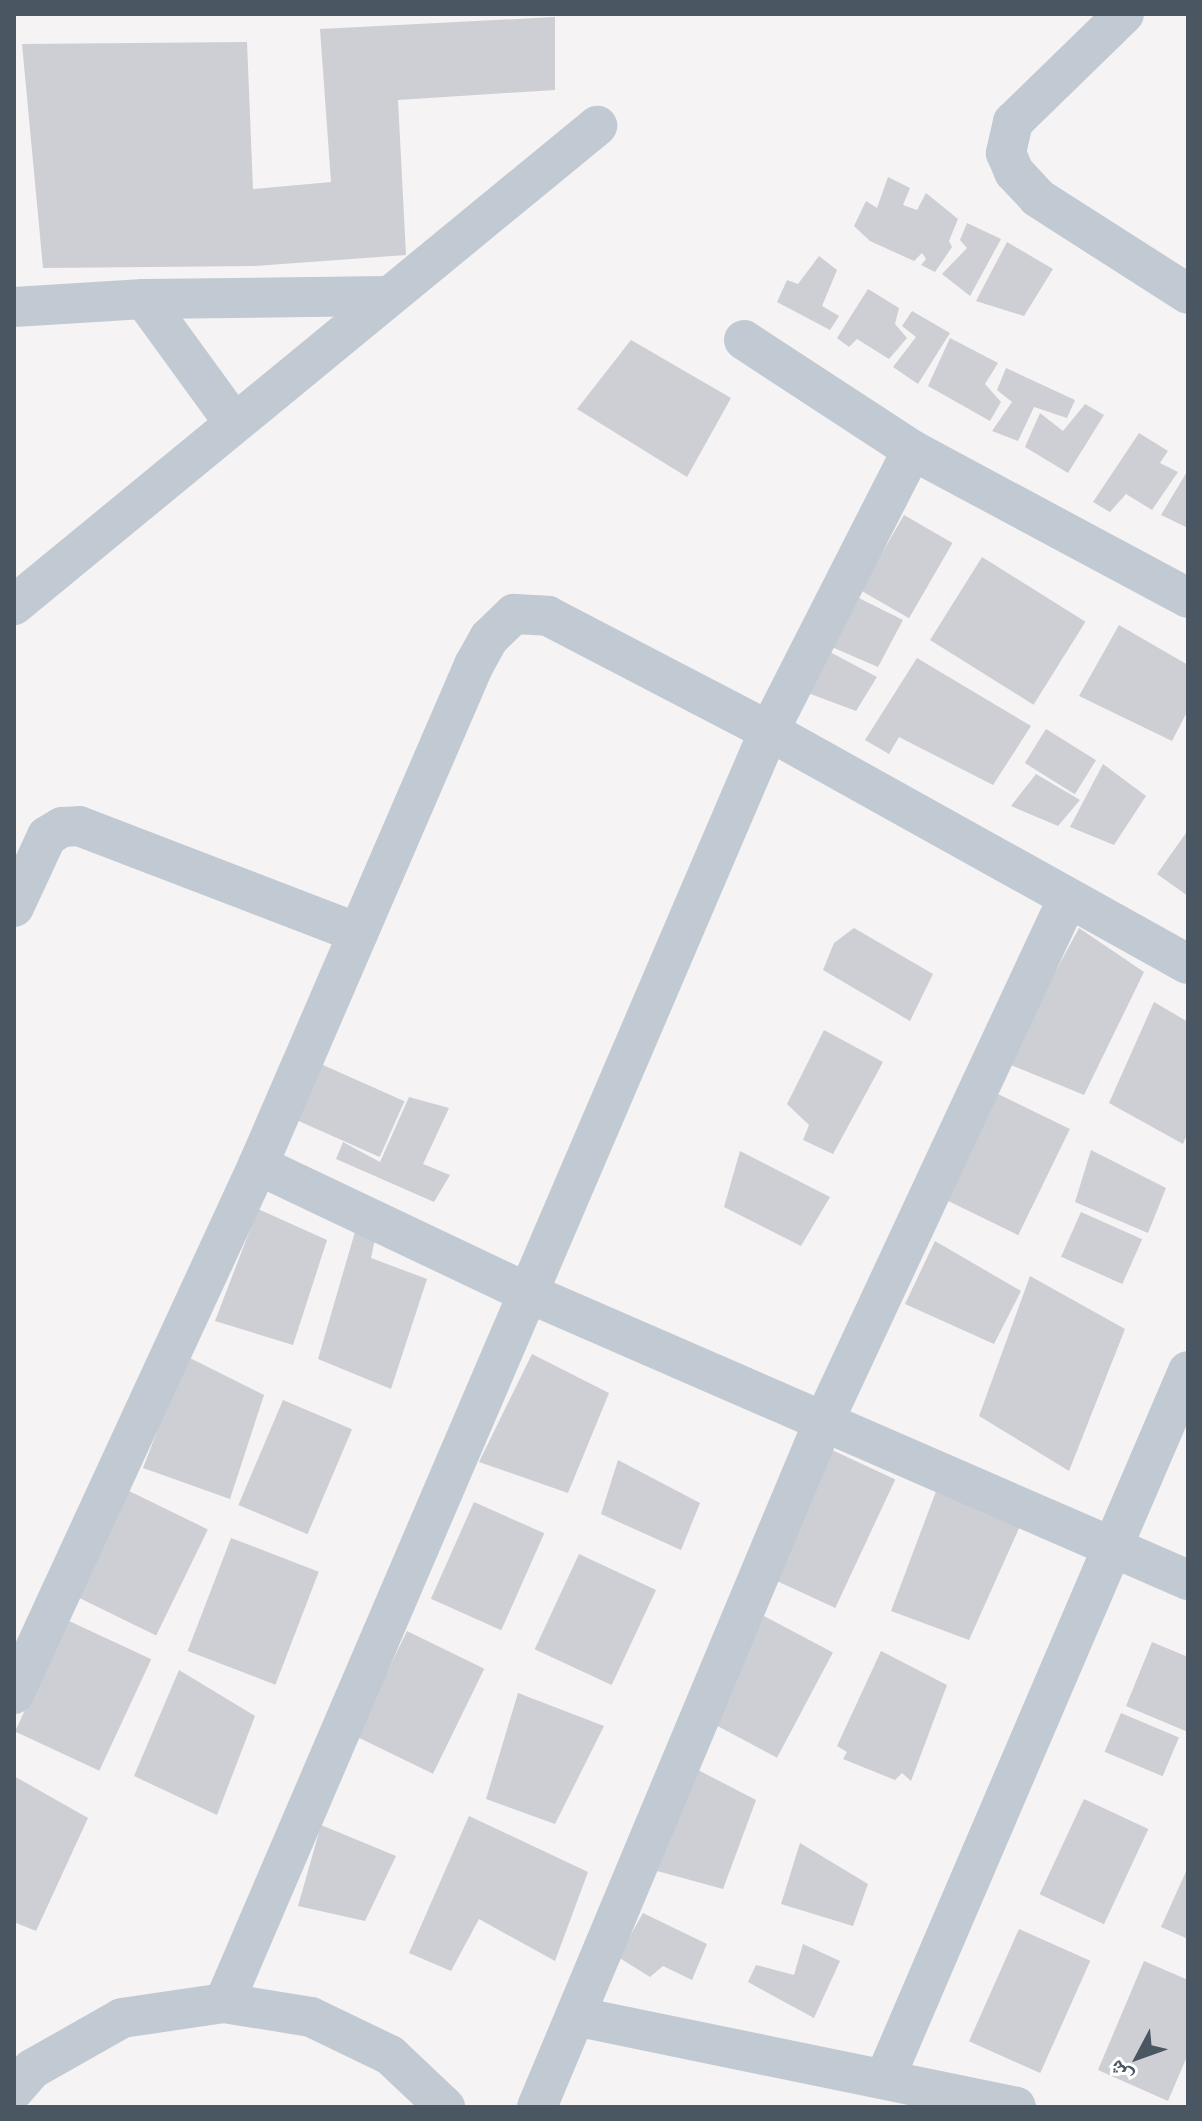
<!DOCTYPE html>
<html>
<head>
<meta charset="utf-8">
<style>
	body { margin:0 }
	#map { position:relative; width:1202px; height:2121px; overflow:hidden; background:#f5f3f3; font-family:"Public Sans","Noto Naskh Arabic",sans-serif }
	div>[style] { position:absolute }
	.building>* { inset:0; background:#cdcfd5; transform-origin:0 0 }
	.minor>* { height:40px; margin:-20px; padding:0 20px; transform-origin:20px; border-radius:20px; background:#c1cad2 }
	span { translate:-50% -50%; white-space:nowrap; text-align:center; line-height:1.15; -webkit-text-stroke:7px #fff; paint-order:stroke }
	.frame { position:absolute; inset:0; border:16px solid #4a5661; pointer-events:none }
	.north { position:absolute; left:1098px; top:2017px; width:80px; height:80px; -webkit-text-stroke:6px #fff; paint-order:stroke; rotate:229deg; font-size:22px; font-weight:700; line-height:32px; text-align:center; color:#4a5661 }
	.north::after { content:''; display:block; margin:auto; width:28px; height:36px; background:#4a5661; clip-path:polygon(50% 0,100% 100%,50% 72%,0 100%) }
</style>
</head>
<body>
<div id="map">
	<div class="building">
		<i style="clip-path:polygon(555px 17px,555px 90px,398px 100px,406px 255px,255px 266px,43px 268px,22px 44px,247px 42px,253px 189px,331px 182px,320px 29px)"></i>
		<i style="clip-path:polygon(888px 177px,910px 188px,903px 205px,917px 210px,926px 193px,958px 219px,949px 241px,952px 247px,935px 272px,921px 265px,926px 259px,922px 253px,914px 261px,870px 241px,854px 226px,866px 201px,877px 208px)"></i>
		<i style="clip-path:polygon(967px 223px,1001px 239px,970px 296px,942px 274px,967px 248px,960px 240px)"></i>
		<i style="clip-path:polygon(1007px 242px,1053px 269px,1024px 316px,976px 301px)"></i>
		<i style="clip-path:polygon(819px 256px,837px 270px,822px 306px,839px 316px,830px 330px,777px 302px,787px 280px,798px 284px)"></i>
		<i style="clip-path:polygon(868px 289px,899px 308px,895px 324px,907px 338px,889px 359px,857px 339px,849px 347px,837px 338px)"></i>
		<i style="clip-path:polygon(912px 311px,950px 333px,918px 384px,893px 367px,916px 337px,902px 326px)"></i>
		<i style="clip-path:polygon(950px 338px,998px 363px,985px 384px,1001px 402px,990px 421px,928px 386px)"></i>
		<i style="clip-path:polygon(631px 340px,731px 398px,687px 477px,577px 409px)"></i>
		<i style="clip-path:polygon(1006px 368px,1075px 400px,1067px 418px,1034px 407px,1018px 441px,992px 431px,1012px 402px,997px 390px)"></i>
		<i style="clip-path:polygon(1085px 404px,1104px 415px,1068px 473px,1025px 447px,1040px 413px,1063px 431px)"></i>
		<i style="clip-path:polygon(1139px 433px,1168px 451px,1160px 463px,1178px 472px,1152px 510px,1126px 494px,1110px 512px,1093px 502px)"></i>
		<i style="clip-path:polygon(1188px 470px,1188px 528px,1161px 515px)"></i>
		<i style="left:904px;top:515px;width:56px;height:87px;rotate:30deg"></i>
		<i style="left:982px;top:557px;width:122px;height:98px;rotate:32deg"></i>
		<i style="clip-path:polygon(857px 597px,903px 620px,878px 667px,827px 645px)"></i>
		<i style="clip-path:polygon(1119px 625px,1188px 665px,1188px 710px,1172px 741px,1079px 696px)"></i>
		<i style="clip-path:polygon(830px 652px,877px 677px,856px 711px,808px 693px)"></i>
		<i style="clip-path:polygon(917px 658px,1031px 726px,993px 785px,899px 737px,889px 754px,865px 740px)"></i>
		<i style="left:1046px;top:729px;width:59px;height:40px;rotate:32deg"></i>
		<i style="clip-path:polygon(1103px 764px,1146px 796px,1114px 845px,1070px 827px)"></i>
		<i style="clip-path:polygon(1036px 774px,1080px 800px,1058px 826px,1011px 806px)"></i>
		<i style="clip-path:polygon(1188px 830px,1188px 896px,1157px 874px)"></i>
		<i style="clip-path:polygon(854px 928px,933px 974px,910px 1021px,823px 970px,834px 943px)"></i>
		<i style="clip-path:polygon(1079px 928px,1144px 972px,1084px 1095px,1006px 1063px)"></i>
		<i style="clip-path:polygon(1154px 1002px,1188px 1022px,1188px 1132px,1183px 1144px,1109px 1103px)"></i>
		<i style="clip-path:polygon(824px 1030px,883px 1062px,833px 1154px,803px 1140px,809px 1125px,787px 1104px)"></i>
		<i style="left:314px;top:1061px;width:99px;height:61px;rotate:24deg"></i>
		<i style="left:998px;top:1094px;width:80px;height:118px;rotate:26deg"></i>
		<i style="clip-path:polygon(409px 1097px,449px 1108px,423px 1164px,450px 1175px,434px 1202px,336px 1159px,343px 1142px,380px 1162px)"></i>
		<i style="clip-path:polygon(1091px 1150px,1166px 1188px,1148px 1233px,1075px 1202px)"></i>
		<i style="clip-path:polygon(740px 1151px,830px 1197px,801px 1246px,724px 1207px)"></i>
		<i style="clip-path:polygon(258px 1209px,327px 1240px,293px 1345px,215px 1321px)"></i>
		<i style="left:1081px;top:1212px;width:67px;height:49px;rotate:24deg"></i>
		<i style="clip-path:polygon(357px 1225px,376px 1234px,371px 1258px,427px 1279px,391px 1389px,318px 1359px)"></i>
		<i style="clip-path:polygon(935px 1241px,1021px 1291px,994px 1344px,905px 1304px)"></i>
		<i style="clip-path:polygon(1030px 1276px,1125px 1329px,1069px 1471px,979px 1416px)"></i>
		<i style="clip-path:polygon(532px 1354px,609px 1393px,568px 1493px,479px 1462px)"></i>
		<i style="clip-path:polygon(186px 1356px,264px 1395px,230px 1499px,143px 1468px)"></i>
		<i style="left:283px;top:1400px;width:75px;height:114px;rotate:23deg"></i>
		<i style="left:830px;top:1449px;width:72px;height:142px;rotate:25deg"></i>
		<i style="clip-path:polygon(618px 1460px,700px 1503px,681px 1550px,601px 1514px)"></i>
		<i style="clip-path:polygon(938px 1486px,1020px 1526px,969px 1640px,891px 1611px)"></i>
		<i style="left:127px;top:1490px;width:90px;height:118px;rotate:26deg"></i>
		<i style="left:474px;top:1502px;width:77px;height:106px;rotate:24deg"></i>
		<i style="left:231px;top:1538px;width:94px;height:121px;rotate:21deg"></i>
		<i style="left:579px;top:1554px;width:85px;height:105px;rotate:25deg"></i>
		<i style="left:764px;top:1616px;width:78px;height:119px;rotate:28deg"></i>
		<i style="left:67px;top:1620px;width:93px;height:123px;rotate:25deg"></i>
		<i style="left:407px;top:1631px;width:86px;height:117px;rotate:26deg"></i>
		<i style="clip-path:polygon(1152px 1642px,1188px 1657px,1188px 1732px,1126px 1706px)"></i>
		<i style="clip-path:polygon(881px 1651px,947px 1685px,911px 1781px,902px 1773px,895px 1780px,843px 1759px,847px 1752px,837px 1746px)"></i>
		<i style="clip-path:polygon(179px 1670px,255px 1716px,217px 1815px,134px 1776px)"></i>
		<i style="clip-path:polygon(518px 1693px,604px 1726px,555px 1824px,486px 1799px)"></i>
		<i style="left:1121px;top:1713px;width:63px;height:42px;rotate:23deg"></i>
		<i style="clip-path:polygon(698px 1770px,756px 1800px,723px 1889px,657px 1871px)"></i>
		<i style="clip-path:polygon(14px 1776px,88px 1818px,36px 1931px,14px 1922px)"></i>
		<i style="left:1084px;top:1799px;width:71px;height:105px;rotate:25deg"></i>
		<i style="clip-path:polygon(469px 1816px,588px 1872px,555px 1961px,479px 1919px,451px 1971px,409px 1953px)"></i>
		<i style="clip-path:polygon(321px 1825px,396px 1856px,365px 1921px,298px 1906px)"></i>
		<i style="clip-path:polygon(800px 1843px,868px 1884px,853px 1926px,781px 1904px)"></i>
		<i style="clip-path:polygon(1188px 1867px,1188px 1939px,1161px 1927px)"></i>
		<i style="clip-path:polygon(643px 1913px,707px 1944px,692px 1980px,663px 1966px,650px 1977px,618px 1957px)"></i>
		<i style="left:1019px;top:1929px;width:78px;height:123px;rotate:24deg"></i>
		<i style="clip-path:polygon(803px 1944px,840px 1961px,814px 2018px,748px 1982px,756px 1965px,794px 1975px)"></i>
		<i style="clip-path:polygon(1144px 1961px,1188px 1980px,1188px 2054px,1168px 2101px,1098px 2070px)"></i>
	</div>
	<div class="minor">
		<i style="left:1124px;top:14px;width:155px;rotate:135.8deg"></i>
		<i style="left:1013px;top:122px;width:32px;rotate:103deg"></i>
		<i style="left:1006px;top:153px;width:21px;rotate:67deg"></i>
		<i style="left:1014px;top:172px;width:35px;rotate:47deg"></i>
		<i style="left:1038px;top:198px;width:178px;rotate:32.6deg"></i>
		<i style="left:144px;top:299px;width:153px;rotate:54deg"></i>
		<i style="left:14px;top:307px;width:130px;rotate:-3.5deg"></i>
		<i style="left:144px;top:299px;width:244px;rotate:-0.7deg"></i>
		<i style="left:744px;top:340px;width:201px;rotate:33.2deg"></i>
		<i style="left:912px;top:450px;width:313px;rotate:28.2deg"></i>
		<i style="left:14px;top:605px;width:755px;rotate:-39.41deg"></i>
		<i style="left:14px;top:907px;width:78px;rotate:-65.1deg"></i>
		<i style="left:47px;top:836px;width:17px;rotate:-31deg"></i>
		<i style="left:62px;top:827px;width:17px;rotate:-3deg"></i>
		<i style="left:79px;top:826px;width:299px;rotate:21deg"></i>
		<i style="left:258px;top:1165px;width:299px;rotate:25.4deg"></i>
		<i style="left:528px;top:1293px;width:720px;rotate:23.5deg"></i>
		<i style="left:14px;top:1694px;width:583px;rotate:-65.24deg"></i>
		<i style="left:258px;top:1165px;width:545px;rotate:-66.64deg"></i>
		<i style="left:474px;top:665px;width:31px;rotate:-61deg"></i>
		<i style="left:489px;top:638px;width:35px;rotate:-44deg"></i>
		<i style="left:514px;top:614px;width:34px;rotate:3deg"></i>
		<i style="left:548px;top:616px;width:249px;rotate:27.5deg"></i>
		<i style="left:769px;top:731px;width:479px;rotate:29.1deg"></i>
		<i style="left:224px;top:2003px;width:1384px;rotate:-66.81deg"></i>
		<i style="left:769px;top:731px;width:315px;rotate:-63deg"></i>
		<i style="left:579px;top:2017px;width:446px;rotate:11.6deg"></i>
		<i style="left:885px;top:2078px;width:769px;rotate:-66.8deg"></i>
		<i style="left:14px;top:2090px;width:28px;rotate:-49deg"></i>
		<i style="left:32px;top:2069px;width:103px;rotate:-29.5deg"></i>
		<i style="left:122px;top:2018px;width:103px;rotate:-8.4deg"></i>
		<i style="left:224px;top:2003px;width:88px;rotate:9.1deg"></i>
		<i style="left:311px;top:2017px;width:88px;rotate:25.7deg"></i>
		<i style="left:390px;top:2055px;width:76px;rotate:43.4deg"></i>
		<i style="left:537px;top:2107px;width:741px;rotate:-67.31deg"></i>
		<i style="left:823px;top:1423px;width:577px;rotate:-64.99deg"></i>
	</div>
	<div class="frame"></div>
	<div class="north">ش</div>
</div>
</body>
</html>
